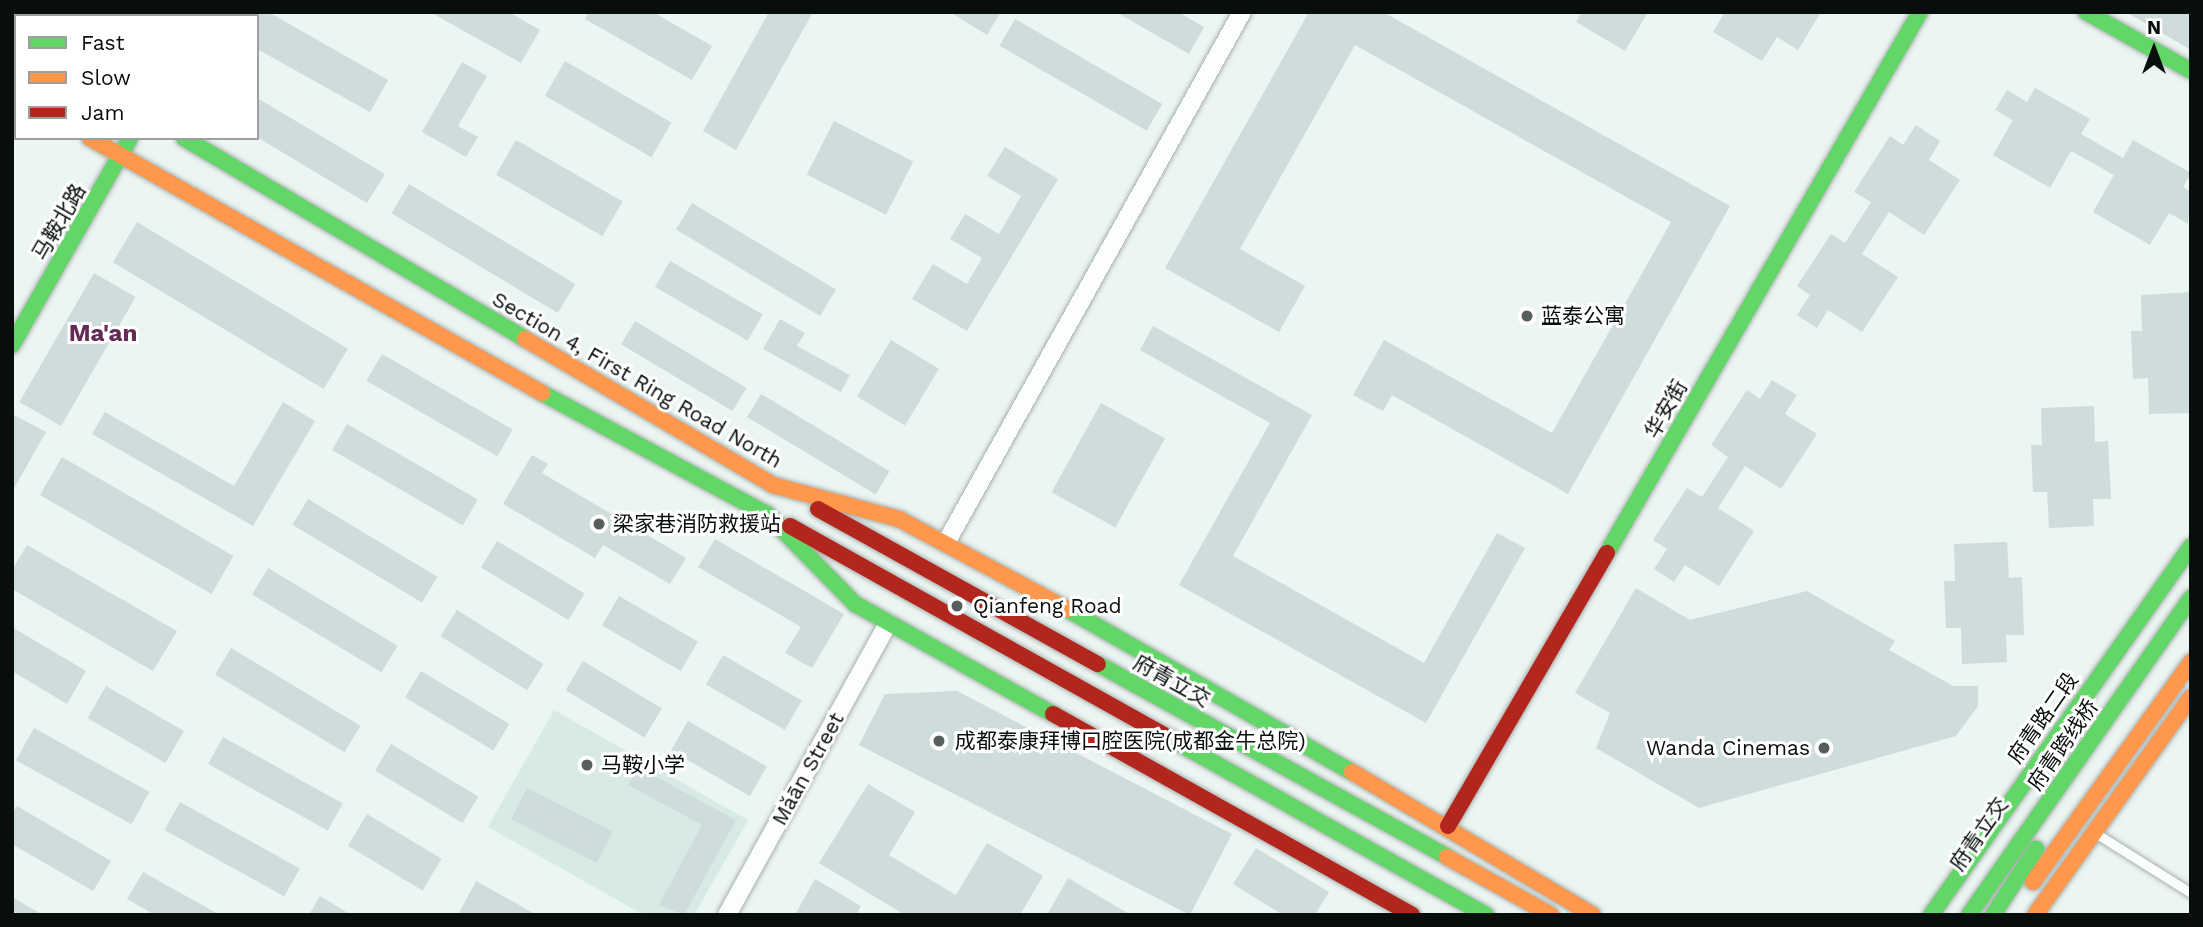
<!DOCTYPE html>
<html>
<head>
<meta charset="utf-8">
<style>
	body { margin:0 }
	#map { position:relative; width:2203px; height:927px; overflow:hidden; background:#ebf5f2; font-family:"Work Sans","Noto Sans SC",sans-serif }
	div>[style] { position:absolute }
	.built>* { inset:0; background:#d7eae4 }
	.building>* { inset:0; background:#cfdcdc; transform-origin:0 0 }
	.roads { filter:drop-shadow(0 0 2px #a8b0ad) drop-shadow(0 0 2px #a8b0ad) }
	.lane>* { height:9px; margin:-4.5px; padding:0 4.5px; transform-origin:4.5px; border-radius:4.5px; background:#fcfefd }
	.street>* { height:18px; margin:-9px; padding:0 9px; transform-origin:9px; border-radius:9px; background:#fcfefd }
	.fast>* { height:16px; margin:-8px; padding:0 8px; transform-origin:8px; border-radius:8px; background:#63d668 }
	.slow>* { height:16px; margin:-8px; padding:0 8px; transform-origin:8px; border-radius:8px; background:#ff974d }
	.jam>* { height:16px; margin:-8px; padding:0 8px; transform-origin:8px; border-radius:8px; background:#b3261e }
	.dots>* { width:19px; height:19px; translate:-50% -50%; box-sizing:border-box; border:4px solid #fff; border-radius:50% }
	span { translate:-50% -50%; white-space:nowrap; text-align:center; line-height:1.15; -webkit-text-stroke:6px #fff; paint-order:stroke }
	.street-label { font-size:21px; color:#080e0c }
	.poi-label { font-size:21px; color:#080e0c }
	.left { translate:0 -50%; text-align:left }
	.right { translate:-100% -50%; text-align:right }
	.quarter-label { font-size:24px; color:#632a55; font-weight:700 }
	.frame { position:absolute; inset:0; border:14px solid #080e0c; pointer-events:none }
	.legend { position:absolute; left:14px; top:14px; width:245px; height:126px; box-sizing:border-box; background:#fff; border:2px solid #9c9f9e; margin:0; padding:9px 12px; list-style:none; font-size:21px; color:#080e0c }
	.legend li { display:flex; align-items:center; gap:14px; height:35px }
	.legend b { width:35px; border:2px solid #9c9f9e }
	.north { position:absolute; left:2119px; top:14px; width:70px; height:70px; -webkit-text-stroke:5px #fff; paint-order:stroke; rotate:0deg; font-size:19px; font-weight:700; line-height:28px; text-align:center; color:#080e0c }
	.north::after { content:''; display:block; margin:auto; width:24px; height:32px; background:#080e0c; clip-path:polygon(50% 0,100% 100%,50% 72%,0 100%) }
</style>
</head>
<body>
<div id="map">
	<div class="built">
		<i style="clip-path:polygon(554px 710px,748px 820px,694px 915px,644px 915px,488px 827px)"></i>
	</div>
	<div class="building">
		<i style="clip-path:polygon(253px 12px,268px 12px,388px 80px,370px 112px,257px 49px,257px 16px,251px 16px)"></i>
		<i style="clip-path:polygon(430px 12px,509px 12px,540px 30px,521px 63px)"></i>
		<i style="clip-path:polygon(589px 12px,653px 12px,712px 46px,692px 80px,585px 19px)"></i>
		<i style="clip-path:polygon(769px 12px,813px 12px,736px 150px,703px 131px)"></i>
		<i style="clip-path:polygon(950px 12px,1001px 12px,987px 35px)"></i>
		<i style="clip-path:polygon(1116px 12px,1178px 12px,1204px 27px,1189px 54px)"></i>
		<i style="clip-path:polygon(1309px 12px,1383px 12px,1730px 206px,1568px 494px,1392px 395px,1383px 411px,1353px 395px,1384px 340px,1552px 433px,1671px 222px,1355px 45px,1240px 249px,1305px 286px,1279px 332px,1165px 268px)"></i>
		<i style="clip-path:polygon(1582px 12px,1648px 12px,1625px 51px,1576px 22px)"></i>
		<i style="clip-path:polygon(1725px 12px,1762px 14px,1821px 12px,1798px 50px,1777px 37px,1762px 61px,1713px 32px)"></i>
		<i style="clip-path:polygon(2126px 12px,2191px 12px,2191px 50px)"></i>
		<i style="left:1015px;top:19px;width:170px;height:31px;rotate:30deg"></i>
		<i style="left:565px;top:61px;width:123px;height:40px;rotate:30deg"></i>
		<i style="clip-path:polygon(462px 62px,487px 76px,458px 126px,478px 137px,466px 157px,422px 132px)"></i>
		<i style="clip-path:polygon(2035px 88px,2090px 119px,2081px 134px,2123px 158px,2133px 140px,2191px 173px,2183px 187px,2191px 192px,2188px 224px,2169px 213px,2150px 245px,2093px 212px,2114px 175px,2071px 151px,2050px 188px,1993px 155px,2013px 120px,1995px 110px,2007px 90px,2027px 102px)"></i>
		<i style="clip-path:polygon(257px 98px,385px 174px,367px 203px,257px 137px)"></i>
		<i style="left:834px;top:121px;width:89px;height:60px;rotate:27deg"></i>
		<i style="clip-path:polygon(1916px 125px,1940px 141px,1929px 160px,1960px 180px,1924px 235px,1889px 212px,1862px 254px,1898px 277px,1862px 332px,1828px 310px,1817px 328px,1797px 315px,1810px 295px,1797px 286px,1831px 234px,1845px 243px,1871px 202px,1854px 192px,1890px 136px,1903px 145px)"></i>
		<i style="left:516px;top:140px;width:123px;height:40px;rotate:30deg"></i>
		<i style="clip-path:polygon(1005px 147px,1058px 179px,967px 331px,912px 299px,933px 264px,967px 284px,982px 258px,950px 239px,965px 214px,999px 234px,1021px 196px,987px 176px)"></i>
		<i style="left:409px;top:184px;width:194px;height:34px;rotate:31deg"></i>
		<i style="left:692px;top:203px;width:168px;height:31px;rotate:31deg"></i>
		<i style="left:137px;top:222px;width:246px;height:47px;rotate:31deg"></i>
		<i style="left:670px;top:261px;width:107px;height:30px;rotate:30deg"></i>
		<i style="left:94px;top:273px;width:48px;height:149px;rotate:30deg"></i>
		<i style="clip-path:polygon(2191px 292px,2191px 413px,2149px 414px,2148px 378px,2133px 379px,2131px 331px,2142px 331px,2141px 295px)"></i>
		<i style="clip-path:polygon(780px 319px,805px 333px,797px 346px,850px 375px,841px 392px,763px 349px)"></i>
		<i style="left:635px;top:321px;width:130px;height:27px;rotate:31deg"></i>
		<i style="clip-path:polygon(1153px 326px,1312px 415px,1233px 556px,1424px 663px,1497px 533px,1525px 548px,1426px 723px,1179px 585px,1270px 423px,1140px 350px)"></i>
		<i style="left:891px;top:340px;width:56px;height:66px;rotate:31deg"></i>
		<i style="left:382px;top:354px;width:151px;height:31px;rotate:30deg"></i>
		<i style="clip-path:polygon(1772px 380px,1797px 395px,1785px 414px,1817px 434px,1781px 489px,1745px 466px,1718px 508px,1754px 531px,1719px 586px,1685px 565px,1674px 582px,1654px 569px,1667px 549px,1653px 540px,1687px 488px,1702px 497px,1728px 457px,1711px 445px,1747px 390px,1760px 399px)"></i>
		<i style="left:761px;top:394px;width:150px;height:27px;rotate:31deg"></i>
		<i style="clip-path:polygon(283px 402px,315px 421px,253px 526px,92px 434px,105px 412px,234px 486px)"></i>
		<i style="left:1101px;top:403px;width:73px;height:102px;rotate:29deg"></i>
		<i style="clip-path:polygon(2094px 406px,2095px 442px,2108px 441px,2111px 499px,2093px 499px,2094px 526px,2049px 528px,2047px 492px,2033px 492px,2031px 445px,2042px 445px,2041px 408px)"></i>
		<i style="clip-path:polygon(12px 414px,46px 432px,12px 492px)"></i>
		<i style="left:347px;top:424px;width:151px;height:30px;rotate:30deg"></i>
		<i style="clip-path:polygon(532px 455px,548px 464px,542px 473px,686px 558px,670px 584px,603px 545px,595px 558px,503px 504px)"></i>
		<i style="left:62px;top:457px;width:198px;height:44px;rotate:30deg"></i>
		<i style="left:308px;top:499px;width:151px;height:30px;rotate:31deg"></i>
		<i style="clip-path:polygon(715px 539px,844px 614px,812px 668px,785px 653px,801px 627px,698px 567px)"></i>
		<i style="left:497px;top:541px;width:102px;height:31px;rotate:31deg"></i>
		<i style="clip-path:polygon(2007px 542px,2009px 578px,2022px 577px,2024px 635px,2006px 635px,2007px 662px,1962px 664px,1961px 628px,1946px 628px,1944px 581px,1955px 581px,1954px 544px)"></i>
		<i style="clip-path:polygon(27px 545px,177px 631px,153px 671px,12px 589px,12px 570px)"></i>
		<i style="left:268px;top:568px;width:151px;height:31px;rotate:31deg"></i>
		<i style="clip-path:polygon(1636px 588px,1690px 620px,1807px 591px,1895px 641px,1889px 650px,1953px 686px,1978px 686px,1978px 706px,1956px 736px,1699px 808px,1596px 748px,1610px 713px,1575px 693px)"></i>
		<i style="left:619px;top:596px;width:91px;height:34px;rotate:30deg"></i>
		<i style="left:457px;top:610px;width:102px;height:31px;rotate:32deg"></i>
		<i style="clip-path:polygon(12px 627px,86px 671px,67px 704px,12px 671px)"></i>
		<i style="left:231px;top:648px;width:151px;height:31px;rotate:31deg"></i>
		<i style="left:723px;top:655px;width:91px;height:34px;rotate:30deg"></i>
		<i style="left:583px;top:661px;width:92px;height:34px;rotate:31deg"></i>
		<i style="left:421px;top:671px;width:103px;height:31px;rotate:31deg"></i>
		<i style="left:106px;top:686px;width:90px;height:37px;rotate:30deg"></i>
		<i style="clip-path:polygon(957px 691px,1232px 834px,1190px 915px,859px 745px,885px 694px)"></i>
		<i style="left:688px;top:721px;width:91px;height:34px;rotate:30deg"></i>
		<i style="left:34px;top:728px;width:132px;height:37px;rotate:29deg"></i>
		<i style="left:223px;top:737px;width:137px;height:31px;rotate:29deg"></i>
		<i style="left:391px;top:744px;width:102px;height:31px;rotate:31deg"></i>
		<i style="clip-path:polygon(638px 767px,736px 820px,684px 915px,659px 905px,702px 825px,628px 785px)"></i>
		<i style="clip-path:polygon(868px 784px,915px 812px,889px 855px,956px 895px,987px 843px,1043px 876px,1020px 915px,905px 915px,819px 863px)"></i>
		<i style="left:527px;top:788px;width:96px;height:35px;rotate:27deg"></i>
		<i style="left:180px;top:802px;width:137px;height:32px;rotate:29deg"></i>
		<i style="clip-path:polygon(17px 806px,111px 861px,93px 891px,12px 844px,12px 813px)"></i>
		<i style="left:367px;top:814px;width:87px;height:37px;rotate:31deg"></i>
		<i style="clip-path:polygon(1256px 848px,1329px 892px,1315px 915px,1283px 915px,1233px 884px)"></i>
		<i style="clip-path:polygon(143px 872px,220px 915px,155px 915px,127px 899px)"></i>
		<i style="clip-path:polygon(1068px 878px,1131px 915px,1047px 915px)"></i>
		<i style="clip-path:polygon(815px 879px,861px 906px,856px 915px,795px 915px)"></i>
		<i style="clip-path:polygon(476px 881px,537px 915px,458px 915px)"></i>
		<i style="clip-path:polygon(320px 896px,351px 915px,309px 915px)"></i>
		<i style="clip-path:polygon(12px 897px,43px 915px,12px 915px)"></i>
	</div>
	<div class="roads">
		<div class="lane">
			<i style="left:2097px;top:834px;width:111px;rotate:32.1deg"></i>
		</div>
		<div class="street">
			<i style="left:947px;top:541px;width:606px;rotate:-60.85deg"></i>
			<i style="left:727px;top:915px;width:333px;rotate:-61.1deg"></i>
		</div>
		<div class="fast">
			<i style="left:2086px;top:12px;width:120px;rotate:29.3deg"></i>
			<i style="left:194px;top:16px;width:4px;rotate:-63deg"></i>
			<i style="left:12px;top:37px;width:4px;rotate:27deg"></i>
			<i style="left:184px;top:138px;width:396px;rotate:30.5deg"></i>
			<i style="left:12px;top:345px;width:238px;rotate:-60.3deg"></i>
			<i style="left:542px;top:393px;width:255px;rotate:28.3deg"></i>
			<i style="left:767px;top:514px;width:126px;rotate:45.6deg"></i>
			<i style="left:855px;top:604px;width:227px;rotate:29.1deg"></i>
			<i style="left:1607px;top:553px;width:625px;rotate:-59.95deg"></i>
			<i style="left:1067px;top:609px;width:328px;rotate:29.8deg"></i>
			<i style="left:1098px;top:664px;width:399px;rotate:28.9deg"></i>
			<i style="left:1164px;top:735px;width:369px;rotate:29.2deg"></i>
			<i style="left:1931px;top:915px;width:451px;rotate:-54.8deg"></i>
			<i style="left:1969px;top:915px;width:387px;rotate:-55deg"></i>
			<i style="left:1993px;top:915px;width:79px;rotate:-56.9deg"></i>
		</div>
		<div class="slow">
			<i style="left:12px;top:95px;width:4px;rotate:27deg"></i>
			<i style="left:90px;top:138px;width:519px;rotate:29.43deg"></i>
			<i style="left:525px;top:339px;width:288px;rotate:30.5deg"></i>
			<i style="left:773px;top:485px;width:131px;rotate:15.1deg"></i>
			<i style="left:899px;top:519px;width:191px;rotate:28.2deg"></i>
			<i style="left:1352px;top:772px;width:280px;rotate:30.7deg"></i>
			<i style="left:1447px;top:857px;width:119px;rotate:29.1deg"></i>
			<i style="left:2033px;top:882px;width:271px;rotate:-54.3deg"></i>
			<i style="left:2035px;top:915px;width:268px;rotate:-54.4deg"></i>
		</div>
		<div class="jam">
			<i style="left:818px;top:509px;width:320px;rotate:29deg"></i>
			<i style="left:790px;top:526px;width:428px;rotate:29.2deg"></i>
			<i style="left:1053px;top:714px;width:411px;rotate:29.2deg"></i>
			<i style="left:1448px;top:826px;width:316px;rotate:-59.8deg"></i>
		</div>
	</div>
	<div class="dots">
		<i style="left:1527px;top:316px;background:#575f5c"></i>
		<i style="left:599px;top:524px;background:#575f5c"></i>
		<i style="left:957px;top:606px;background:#575f5c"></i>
		<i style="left:939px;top:741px;background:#575f5c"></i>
		<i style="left:1824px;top:748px;background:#575f5c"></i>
		<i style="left:587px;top:765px;background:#575f5c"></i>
	</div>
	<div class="street-label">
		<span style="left:59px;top:222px;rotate:-60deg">马鞍北路</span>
		<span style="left:637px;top:380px;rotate:30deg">Section 4, First Ring Road North</span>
		<span style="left:1666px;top:409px;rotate:-60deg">华安街</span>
		<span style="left:1172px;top:681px;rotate:29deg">府青立交</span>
		<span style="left:2043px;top:718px;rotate:-55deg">府青路二段</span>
		<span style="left:2063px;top:745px;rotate:-55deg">府青跨线桥</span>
		<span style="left:808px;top:769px;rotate:-61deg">Mǎān Street</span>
		<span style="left:1979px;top:834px;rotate:-55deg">府青立交</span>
	</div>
	<div class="poi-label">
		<span class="left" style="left:1541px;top:316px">蓝泰公寓</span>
		<span class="left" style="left:613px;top:524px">梁家巷消防救援站</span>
		<span class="left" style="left:973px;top:606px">Qianfeng Road</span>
		<span class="left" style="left:955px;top:741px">成都泰康拜博口腔医院(成都金牛总院)</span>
		<span class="right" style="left:1810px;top:748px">Wanda Cinemas</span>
		<span class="left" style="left:601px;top:765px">马鞍小学</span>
	</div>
	<div class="quarter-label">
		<span style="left:103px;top:334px">Ma'an</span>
	</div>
	<div class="frame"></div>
	<ul class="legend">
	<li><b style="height:9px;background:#63d668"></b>Fast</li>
	<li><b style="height:9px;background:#ff974d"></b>Slow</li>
	<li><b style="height:9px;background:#b3261e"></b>Jam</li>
	</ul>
	<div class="north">N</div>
</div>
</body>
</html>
